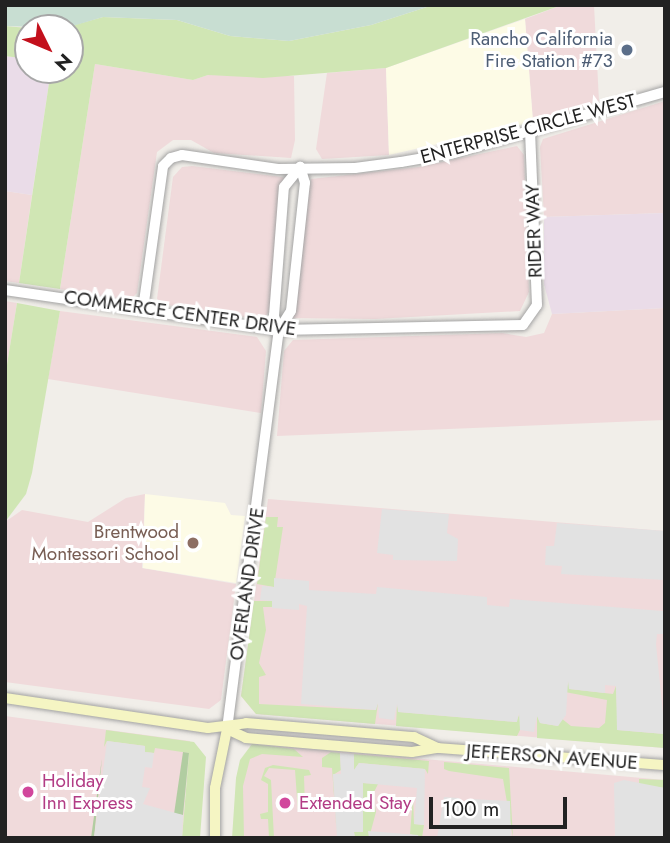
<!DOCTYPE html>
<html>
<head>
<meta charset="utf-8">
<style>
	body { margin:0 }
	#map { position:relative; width:670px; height:843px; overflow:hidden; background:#f1eee9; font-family:Jost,sans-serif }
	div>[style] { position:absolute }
	.commercial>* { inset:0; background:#f0dadb }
	.industrial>* { inset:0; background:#eadce8 }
	.education>* { inset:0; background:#fdfbe6 }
	.grass>* { inset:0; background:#d0e6b4 }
	.forest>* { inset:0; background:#b1cda1 }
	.wetland>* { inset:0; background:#c8ded2 }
	.parking>* { inset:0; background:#e2e2e2 }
	.roads { filter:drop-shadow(0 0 2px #a3a3a3) drop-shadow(0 0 2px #a3a3a3) }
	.tertiary>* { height:10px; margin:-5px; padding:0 5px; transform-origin:5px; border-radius:5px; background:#fff }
	.secondary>* { height:10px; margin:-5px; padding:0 5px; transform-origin:5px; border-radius:5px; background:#f5f5c3 }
	.dots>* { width:19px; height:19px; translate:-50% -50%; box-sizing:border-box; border:4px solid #fff; border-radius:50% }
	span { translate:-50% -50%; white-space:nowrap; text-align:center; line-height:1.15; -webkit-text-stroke:6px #fff; paint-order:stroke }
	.service-label { font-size:19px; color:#4e5e75 }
	.right { translate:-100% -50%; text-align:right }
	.street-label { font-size:19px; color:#222 }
	.education-label { font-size:19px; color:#785e54 }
	.hotel-label { font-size:19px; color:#b23c85 }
	.left { translate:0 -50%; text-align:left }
	.frame { position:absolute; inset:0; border:7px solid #222; pointer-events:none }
	.north { position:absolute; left:14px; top:14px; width:70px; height:70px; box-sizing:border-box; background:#fff; border:2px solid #a7a7a7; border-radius:50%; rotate:133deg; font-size:19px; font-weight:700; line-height:28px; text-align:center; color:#222 }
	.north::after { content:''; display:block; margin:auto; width:24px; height:32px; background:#c3101c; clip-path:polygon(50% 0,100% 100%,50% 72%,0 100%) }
	.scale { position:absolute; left:429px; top:797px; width:138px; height:32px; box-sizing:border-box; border:4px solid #222; border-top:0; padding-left:9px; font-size:21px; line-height:24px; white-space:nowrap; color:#222; -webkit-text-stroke:5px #fff; paint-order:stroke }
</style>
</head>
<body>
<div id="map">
	<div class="commercial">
		<i style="clip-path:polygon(562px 5px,594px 5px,599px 101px,533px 122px,525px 19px)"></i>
		<i style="clip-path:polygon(95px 64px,193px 80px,208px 75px,294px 76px,295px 140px,291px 158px,214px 153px,191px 140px,173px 140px,157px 152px,137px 293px,129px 301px,60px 289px)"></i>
		<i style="clip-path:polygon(386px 68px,389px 155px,322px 159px,316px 149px,327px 73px)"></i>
		<i style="clip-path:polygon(665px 101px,665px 213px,544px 217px,540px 147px,543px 139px)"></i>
		<i style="clip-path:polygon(517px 146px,524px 155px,529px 292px,520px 311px,375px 319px,288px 318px,311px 179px,419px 167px)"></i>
		<i style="clip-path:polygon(192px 166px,282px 177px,289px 182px,269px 312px,262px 320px,167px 305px,157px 299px,173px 177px,182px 167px)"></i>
		<i style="clip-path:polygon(5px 191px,32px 195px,19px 283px,5px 281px)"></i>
		<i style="clip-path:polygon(5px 301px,17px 303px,5px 377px)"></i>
		<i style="clip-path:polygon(665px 308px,665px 420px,277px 436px,284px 351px,293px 340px,502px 333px,526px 337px,544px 333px,552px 314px)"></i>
		<i style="clip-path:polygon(60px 311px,257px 337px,266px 351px,261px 413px,48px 379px)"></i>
		<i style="clip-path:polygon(145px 494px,142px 568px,236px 584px,221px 700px,209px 709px,5px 682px,5px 522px,22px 510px,88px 522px,126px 498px)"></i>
		<i style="clip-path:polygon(268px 499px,665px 531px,665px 748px,256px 714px,241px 696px)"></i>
		<i style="clip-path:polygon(5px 716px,190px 741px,182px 838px,5px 838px)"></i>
		<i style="clip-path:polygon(252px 744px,665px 780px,665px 838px,240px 838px,239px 794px)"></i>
	</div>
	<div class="industrial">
		<i style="clip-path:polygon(5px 56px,28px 59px,28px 70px,51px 70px,32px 195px,5px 191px)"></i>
		<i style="clip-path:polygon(665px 213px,665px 308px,552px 314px,544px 284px,544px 217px)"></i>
	</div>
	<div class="education">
		<i style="clip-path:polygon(525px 19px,533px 122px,389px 155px,386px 68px)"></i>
		<i style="clip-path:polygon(145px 494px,225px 503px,231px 515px,245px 516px,236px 583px,143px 568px)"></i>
	</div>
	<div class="grass">
		<i style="clip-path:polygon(433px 5px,562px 5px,386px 68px,263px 78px,208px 75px,193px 80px,95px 64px,60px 289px,19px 283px,51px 70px,70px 70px,67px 27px,103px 17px,177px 20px,230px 36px,289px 41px,371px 25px)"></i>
		<i style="clip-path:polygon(5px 26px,28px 28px,28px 59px,5px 56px)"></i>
		<i style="clip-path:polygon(17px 303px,60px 311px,32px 473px,26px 494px,5px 522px,5px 377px)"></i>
		<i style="clip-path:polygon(266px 517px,278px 517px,277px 527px,283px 527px,274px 587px,257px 584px)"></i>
		<i style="clip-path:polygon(254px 601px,272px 601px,272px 607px,263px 607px,266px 630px,259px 663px,266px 675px,259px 677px,259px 704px,375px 710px,378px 703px,375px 724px,256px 714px,241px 696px)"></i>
		<i style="clip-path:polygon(569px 681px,570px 689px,613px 694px,616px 686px,618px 730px,665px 734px,665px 748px,537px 738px,537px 715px,540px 723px,558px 726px,561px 718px,571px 726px,599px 728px,605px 723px,607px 700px,565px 692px)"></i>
		<i style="clip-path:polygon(397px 704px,399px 712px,516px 722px,520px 713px,520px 730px,517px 736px,396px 726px)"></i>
		<i style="clip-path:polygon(106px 730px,194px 742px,206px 757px,200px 838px,182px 838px,189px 753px,155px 748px,154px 753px,145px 752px,145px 746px,107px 741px,104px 747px)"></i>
		<i style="clip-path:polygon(252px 744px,294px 749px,303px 757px,262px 754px,250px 759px,243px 786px,244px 838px,232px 838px,236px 778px,240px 760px)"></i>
		<i style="clip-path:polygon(331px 752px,340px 753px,341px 770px,333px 775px,337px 838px,332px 768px,322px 767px,322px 758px)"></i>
		<i style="clip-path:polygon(354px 754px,429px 761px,428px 774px,425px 769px,359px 763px,354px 770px)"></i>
		<i style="clip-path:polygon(444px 762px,509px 768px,513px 838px,503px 779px,449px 771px,444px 769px)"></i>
		<i style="clip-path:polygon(273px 765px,309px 770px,311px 775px,304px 776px,305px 807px,311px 809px,298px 812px,295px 770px,269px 768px,264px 776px,271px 780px,274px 838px,269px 838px,268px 819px,261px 819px,260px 814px,268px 812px,268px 784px,261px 780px,265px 768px)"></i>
		<i style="clip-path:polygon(639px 779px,665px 780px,665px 788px,639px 786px)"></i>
		<i style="clip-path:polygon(362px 783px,378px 784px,373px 794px,376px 812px,369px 838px,355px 838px,354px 832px,363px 831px)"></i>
		<i style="clip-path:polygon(413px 796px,414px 824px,424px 825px,422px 838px,410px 834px)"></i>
	</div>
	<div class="forest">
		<i style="clip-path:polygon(183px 752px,189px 753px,183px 815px,174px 814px)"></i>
		<i style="clip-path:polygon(102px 758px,94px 838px,91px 838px)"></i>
	</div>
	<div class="wetland">
		<i style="clip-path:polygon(5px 5px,433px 5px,371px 25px,289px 41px,230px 36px,177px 20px,103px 17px,66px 28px,5px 26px)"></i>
	</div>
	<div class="parking">
		<i style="clip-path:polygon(382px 509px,449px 514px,447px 533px,458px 539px,457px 561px,393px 560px,393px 555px,377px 553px)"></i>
		<i style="clip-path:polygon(557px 523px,665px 531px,665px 580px,561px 574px,562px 566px,545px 565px,546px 546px,554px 546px)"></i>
		<i style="clip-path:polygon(274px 578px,309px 581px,309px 590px,376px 594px,377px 587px,487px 597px,487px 605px,509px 607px,510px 599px,663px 611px,664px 634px,657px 634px,656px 644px,665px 734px,617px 730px,616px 686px,605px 685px,605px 693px,569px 689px,568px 681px,566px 715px,558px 726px,540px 723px,537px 716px,534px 732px,520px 730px,519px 713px,517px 722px,398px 712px,397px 704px,394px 720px,379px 718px,378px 703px,376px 710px,301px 704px,307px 606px,299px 604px,299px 610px,272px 608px,272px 601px,260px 600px,262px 586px,274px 587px)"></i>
		<i style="clip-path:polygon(107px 741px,145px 746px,145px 752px,154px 753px,152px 768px,145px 767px,142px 787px,150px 788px,143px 804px,183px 815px,182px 838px,94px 838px)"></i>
		<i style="clip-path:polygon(340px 753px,354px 754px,354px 770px,359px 763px,425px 769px,424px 825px,414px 824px,417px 788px,363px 783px,363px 832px,354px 832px,355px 838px,337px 838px,333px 774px,341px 774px)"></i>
		<i style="clip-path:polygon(624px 780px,665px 788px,665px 838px,615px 838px,614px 783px)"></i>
		<i style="clip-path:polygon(444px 797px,459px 798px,459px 805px,469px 806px,470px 799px,510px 801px,511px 838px,437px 838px)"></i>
		<i style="clip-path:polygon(368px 831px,418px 835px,419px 838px,369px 838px)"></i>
	</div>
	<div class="roads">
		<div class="tertiary">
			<i style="left:5px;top:290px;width:277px;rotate:8.3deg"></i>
			<i style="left:279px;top:330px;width:244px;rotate:-1.2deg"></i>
			<i style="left:523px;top:325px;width:24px;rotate:-55deg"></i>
			<i style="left:537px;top:305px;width:174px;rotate:-92.3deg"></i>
			<i style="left:143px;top:309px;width:144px;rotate:-82deg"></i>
			<i style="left:163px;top:166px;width:11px;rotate:-45deg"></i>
			<i style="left:171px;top:158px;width:11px;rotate:-15deg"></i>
			<i style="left:182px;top:155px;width:97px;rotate:8.3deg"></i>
			<i style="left:278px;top:169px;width:77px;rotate:-0.7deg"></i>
			<i style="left:355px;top:168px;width:46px;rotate:-7.4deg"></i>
			<i style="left:401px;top:162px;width:53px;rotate:-9.8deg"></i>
			<i style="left:453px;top:153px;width:221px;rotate:-16.1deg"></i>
			<i style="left:279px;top:330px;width:15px;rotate:-110deg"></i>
			<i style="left:274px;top:316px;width:129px;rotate:-85.6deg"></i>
			<i style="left:284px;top:187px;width:26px;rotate:-51deg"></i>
			<i style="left:227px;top:729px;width:402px;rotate:-82.6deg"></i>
			<i style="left:279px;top:330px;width:22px;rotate:-58deg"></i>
			<i style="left:291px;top:311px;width:129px;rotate:-83.8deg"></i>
			<i style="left:305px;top:183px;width:17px;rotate:-107deg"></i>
		</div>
		<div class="secondary">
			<i style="left:5px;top:698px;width:205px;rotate:8.4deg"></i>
			<i style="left:208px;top:728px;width:38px;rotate:-7deg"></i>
			<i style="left:246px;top:723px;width:169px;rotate:4.8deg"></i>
			<i style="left:414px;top:737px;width:26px;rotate:25deg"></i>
			<i style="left:227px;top:729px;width:21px;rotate:25deg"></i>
			<i style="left:246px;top:738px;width:69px;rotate:5deg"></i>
			<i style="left:315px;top:744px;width:97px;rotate:4.7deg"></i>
			<i style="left:412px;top:752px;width:26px;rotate:-9deg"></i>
			<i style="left:438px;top:748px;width:228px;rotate:4.3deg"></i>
			<i style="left:215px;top:838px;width:50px;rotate:-90deg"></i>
			<i style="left:215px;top:788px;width:60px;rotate:-78.5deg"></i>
		</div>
	</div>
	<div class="dots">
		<i style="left:627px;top:50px;background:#5c6f8a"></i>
		<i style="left:193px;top:543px;background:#8d6e63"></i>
		<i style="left:28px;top:792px;background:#d1479c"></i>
		<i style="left:285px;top:803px;background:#d1479c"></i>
	</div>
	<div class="service-label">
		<span class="right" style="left:613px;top:50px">Rancho California<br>Fire Station #73</span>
	</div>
	<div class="street-label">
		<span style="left:528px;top:129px;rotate:-15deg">ENTERPRISE CIRCLE WEST</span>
		<span style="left:534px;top:231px;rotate:-92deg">RIDER WAY</span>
		<span style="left:180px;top:313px;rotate:8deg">COMMERCE CENTER DRIVE</span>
		<span style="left:247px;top:584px;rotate:-82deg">OVERLAND DRIVE</span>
		<span style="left:552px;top:757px;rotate:4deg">JEFFERSON AVENUE</span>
	</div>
	<div class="education-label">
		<span class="right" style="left:179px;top:543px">Brentwood<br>Montessori School</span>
	</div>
	<div class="hotel-label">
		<span class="left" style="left:42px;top:792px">Holiday<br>Inn Express</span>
		<span class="left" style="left:299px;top:803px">Extended Stay</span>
	</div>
	<div class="frame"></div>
	<div class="north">N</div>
	<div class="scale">100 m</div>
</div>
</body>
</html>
